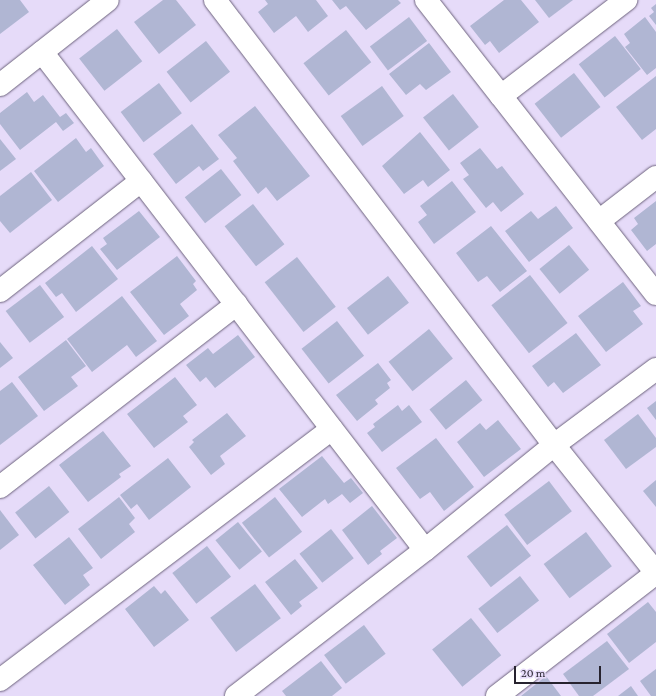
<!DOCTYPE html>
<html>
<head>
<meta charset="utf-8">
<style>
	body { margin:0 }
	#map { position:relative; width:656px; height:696px; overflow:hidden; background:#e6dbf9; font-family:"Crimson Pro",serif }
	div>[style] { position:absolute }
	.building>* { inset:0; background:#b0b6d3; transform-origin:0 0 }
	.roads { filter:drop-shadow(0 0 1px #6d637d) drop-shadow(0 0 1px #6d637d) }
	.minor>* { height:22px; margin:-11px; padding:0 11px; transform-origin:11px; border-radius:11px; background:#fff }
	span { translate:-50% -50%; white-space:nowrap; text-align:center; line-height:1.15; -webkit-text-stroke:3px #e6dbf9; paint-order:stroke }
	.scale { position:absolute; left:514px; top:666px; width:87px; height:18px; box-sizing:border-box; border:2px solid #27232e; border-top:0; padding-left:5px; font-size:12px; line-height:14px; white-space:nowrap; color:#27232e; -webkit-text-stroke:3px #e6dbf9; paint-order:stroke }
</style>
</head>
<body>
<div id="map">
	<div class="building">
		<i style="clip-path:polygon(0 0,20px 0,29px 12px,0 34px)"></i>
		<i style="clip-path:polygon(163px 0,176px 0,196px 25px,159px 54px,134px 22px)"></i>
		<i style="clip-path:polygon(265px 0,316px 0,328px 16px,308px 32px,296px 16px,274px 33px,258px 12px,268px 4px)"></i>
		<i style="clip-path:polygon(332px 0,398px 0,401px 3px,366px 30px,346px 6px,340px 10px)"></i>
		<i style="clip-path:polygon(504px 0,521px 0,539px 22px,499px 53px,490px 41px,485px 45px,470px 26px)"></i>
		<i style="clip-path:polygon(535px 0,573px 0,549px 18px)"></i>
		<i style="clip-path:polygon(656px 4px,656px 25px,649px 16px,654px 12px,651px 8px)"></i>
		<i style="left:409px;top:17px;width:30px;height:49px;rotate:53deg"></i>
		<i style="clip-path:polygon(645px 17px,656px 32px,656px 68px,647px 75px,625px 47px,630px 43px,624px 34px)"></i>
		<i style="left:117px;top:29px;width:41px;height:48px;rotate:52deg"></i>
		<i style="left:346px;top:30px;width:41px;height:54px;rotate:52deg"></i>
		<i style="left:615px;top:36px;width:42px;height:46px;rotate:52deg"></i>
		<i style="left:206px;top:41px;width:39px;height:50px;rotate:52deg"></i>
		<i style="clip-path:polygon(429px 43px,451px 72px,426px 90px,420px 84px,406px 95px,389px 74px)"></i>
		<i style="left:574px;top:73px;width:43px;height:50px;rotate:52deg"></i>
		<i style="clip-path:polygon(656px 76px,656px 129px,642px 140px,616px 107px)"></i>
		<i style="left:159px;top:83px;width:38px;height:48px;rotate:53deg"></i>
		<i style="left:382px;top:86px;width:37px;height:51px;rotate:54deg"></i>
		<i style="clip-path:polygon(27px 92px,34px 102px,43px 95px,60px 117px,66px 113px,74px 123px,63px 131px,56px 122px,20px 150px,0 124px,0 113px)"></i>
		<i style="left:453px;top:94px;width:42px;height:38px;rotate:52deg"></i>
		<i style="clip-path:polygon(255px 106px,310px 176px,277px 201px,266px 187px,258px 194px,233px 161px,237px 158px,218px 135px)"></i>
		<i style="clip-path:polygon(192px 124px,219px 159px,203px 171px,199px 166px,176px 184px,153px 154px)"></i>
		<i style="clip-path:polygon(420px 132px,450px 170px,428px 187px,423px 180px,404px 194px,382px 166px)"></i>
		<i style="clip-path:polygon(76px 138px,86px 152px,91px 148px,104px 166px,58px 202px,34px 171px)"></i>
		<i style="clip-path:polygon(0 139px,16px 159px,0 171px)"></i>
		<i style="clip-path:polygon(480px 148px,497px 169px,502px 166px,524px 194px,501px 212px,493px 202px,486px 208px,463px 179px,469px 175px,460px 163px)"></i>
		<i style="left:221px;top:169px;width:33px;height:46px;rotate:52deg"></i>
		<i style="clip-path:polygon(31px 172px,52px 200px,10px 233px,0 221px,0 196px)"></i>
		<i style="clip-path:polygon(452px 181px,476px 212px,434px 244px,418px 222px,427px 215px,420px 206px)"></i>
		<i style="clip-path:polygon(656px 201px,656px 244px,647px 251px,631px 230px,638px 224px,634px 218px)"></i>
		<i style="left:253px;top:204px;width:51px;height:36px;rotate:52deg"></i>
		<i style="clip-path:polygon(556px 206px,573px 228px,529px 262px,505px 231px,531px 211px,538px 219px)"></i>
		<i style="clip-path:polygon(139px 211px,160px 237px,117px 270px,100px 249px,107px 244px,103px 238px)"></i>
		<i style="clip-path:polygon(491px 226px,527px 271px,500px 292px,487px 276px,478px 282px,456px 253px)"></i>
		<i style="left:569px;top:245px;width:32px;height:38px;rotate:51deg"></i>
		<i style="clip-path:polygon(92px 246px,118px 279px,76px 312px,62px 293px,56px 297px,45px 283px)"></i>
		<i style="clip-path:polygon(177px 256px,196px 281px,193px 284px,197px 290px,180px 304px,189px 316px,164px 335px,130px 292px)"></i>
		<i style="left:297px;top:257px;width:63px;height:41px;rotate:52deg"></i>
		<i style="left:530px;top:275px;width:61px;height:49px;rotate:52deg"></i>
		<i style="left:388px;top:276px;width:34px;height:52px;rotate:52deg"></i>
		<i style="clip-path:polygon(623px 282px,641px 306px,633px 311px,643px 324px,606px 352px,578px 316px)"></i>
		<i style="left:40px;top:285px;width:40px;height:43px;rotate:53deg"></i>
		<i style="clip-path:polygon(122px 296px,157px 341px,136px 357px,127px 345px,92px 372px,67px 339px)"></i>
		<i style="left:337px;top:321px;width:44px;height:45px;rotate:52deg"></i>
		<i style="left:429px;top:329px;width:38px;height:52px;rotate:51deg"></i>
		<i style="clip-path:polygon(576px 333px,601px 365px,563px 393px,554px 382px,548px 387px,532px 366px)"></i>
		<i style="clip-path:polygon(238px 335px,255px 357px,215px 388px,206px 377px,200px 382px,186px 365px,208px 348px,213px 354px)"></i>
		<i style="clip-path:polygon(66px 340px,86px 366px,71px 377px,78px 386px,44px 411px,18px 377px)"></i>
		<i style="clip-path:polygon(0 342px,13px 358px,0 368px)"></i>
		<i style="clip-path:polygon(378px 363px,391px 380px,387px 383px,390px 388px,375px 400px,378px 404px,357px 421px,336px 395px)"></i>
		<i style="clip-path:polygon(175px 377px,197px 405px,183px 416px,188px 422px,154px 448px,127px 414px)"></i>
		<i style="left:466px;top:380px;width:26px;height:47px;rotate:51deg"></i>
		<i style="clip-path:polygon(12px 382px,38px 416px,0 445px,0 391px)"></i>
		<i style="clip-path:polygon(656px 401px,656px 420px,647px 408px)"></i>
		<i style="clip-path:polygon(398px 405px,402px 411px,409px 405px,422px 422px,382px 452px,367px 433px,375px 427px,373px 424px)"></i>
		<i style="clip-path:polygon(227px 413px,246px 436px,220px 456px,225px 464px,211px 475px,189px 447px,194px 442px,192px 440px)"></i>
		<i style="clip-path:polygon(638px 414px,656px 438px,656px 447px,626px 469px,604px 440px)"></i>
		<i style="clip-path:polygon(498px 420px,521px 449px,484px 477px,457px 442px,480px 423px,486px 430px)"></i>
		<i style="clip-path:polygon(103px 431px,131px 466px,119px 474px,121px 477px,88px 502px,59px 465px)"></i>
		<i style="clip-path:polygon(436px 438px,474px 487px,444px 511px,430px 492px,420px 499px,396px 468px)"></i>
		<i style="clip-path:polygon(322px 456px,344px 483px,351px 478px,363px 493px,350px 503px,342px 494px,328px 504px,325px 499px,302px 517px,279px 489px)"></i>
		<i style="clip-path:polygon(168px 458px,191px 487px,149px 520px,137px 504px,131px 509px,120px 495px)"></i>
		<i style="clip-path:polygon(656px 480px,656px 507px,643px 491px)"></i>
		<i style="left:549px;top:481px;width:38px;height:56px;rotate:53deg"></i>
		<i style="left:49px;top:486px;width:33px;height:43px;rotate:52deg"></i>
		<i style="clip-path:polygon(119px 497px,135px 518px,129px 524px,135px 532px,101px 559px,78px 529px)"></i>
		<i style="left:275px;top:497px;width:44px;height:42px;rotate:52deg"></i>
		<i style="clip-path:polygon(372px 506px,397px 538px,380px 551px,382px 554px,368px 565px,342px 530px)"></i>
		<i style="clip-path:polygon(0 510px,19px 535px,0 550px)"></i>
		<i style="left:238px;top:522px;width:38px;height:29px;rotate:51deg"></i>
		<i style="left:507px;top:525px;width:39px;height:51px;rotate:52deg"></i>
		<i style="left:331px;top:529px;width:37px;height:40px;rotate:52deg"></i>
		<i style="left:586px;top:532px;width:43px;height:53px;rotate:53deg"></i>
		<i style="clip-path:polygon(69px 537px,93px 568px,83px 575px,90px 585px,65px 605px,33px 565px)"></i>
		<i style="left:207px;top:546px;width:39px;height:44px;rotate:52deg"></i>
		<i style="clip-path:polygon(295px 559px,318px 588px,299px 602px,302px 606px,291px 615px,265px 582px)"></i>
		<i style="left:520px;top:576px;width:31px;height:53px;rotate:52deg"></i>
		<i style="left:255px;top:584px;width:43px;height:56px;rotate:53deg"></i>
		<i style="clip-path:polygon(154px 586px,161px 594px,165px 590px,189px 620px,154px 647px,125px 609px)"></i>
		<i style="clip-path:polygon(648px 602px,656px 612px,656px 642px,629px 663px,607px 634px)"></i>
		<i style="left:471px;top:618px;width:48px;height:50px;rotate:51deg"></i>
		<i style="left:364px;top:625px;width:36px;height:50px;rotate:53deg"></i>
		<i style="clip-path:polygon(607px 641px,629px 669px,593px 696px,579px 696px,563px 674px)"></i>
		<i style="clip-path:polygon(321px 661px,342px 688px,332px 696px,286px 696px,282px 691px)"></i>
		<i style="clip-path:polygon(656px 669px,656px 696px,651px 696px,640px 681px)"></i>
		<i style="clip-path:polygon(546px 676px,561px 696px,521px 696px)"></i>
		<i style="clip-path:polygon(631px 686px,638px 696px,618px 696px)"></i>
	</div>
	<div class="roads">
		<div class="minor">
			<i style="left:215px;top:0;width:559px;rotate:52.7deg"></i>
			<i style="left:554px;top:445px;width:164px;rotate:51.4deg"></i>
			<i style="left:426px;top:0;width:373px;rotate:52deg"></i>
			<i style="left:42px;top:52px;width:628px;rotate:52.44deg"></i>
			<i style="left:0;top:85px;width:137px;rotate:-38.2deg"></i>
			<i style="left:501px;top:96px;width:158px;rotate:-37.5deg"></i>
			<i style="left:599px;top:221px;width:72px;rotate:-37.7deg"></i>
			<i style="left:0;top:291px;width:179px;rotate:-38deg"></i>
			<i style="left:0;top:487px;width:299px;rotate:-37.7deg"></i>
			<i style="left:0;top:680px;width:416px;rotate:-37.1deg"></i>
			<i style="left:236px;top:696px;width:239px;rotate:-37.7deg"></i>
			<i style="left:425px;top:550px;width:166px;rotate:-39.1deg"></i>
			<i style="left:554px;top:445px;width:127px;rotate:-36.7deg"></i>
			<i style="left:497px;top:696px;width:201px;rotate:-37.7deg"></i>
		</div>
	</div>
	<div class="scale">20 m</div>
</div>
</body>
</html>
